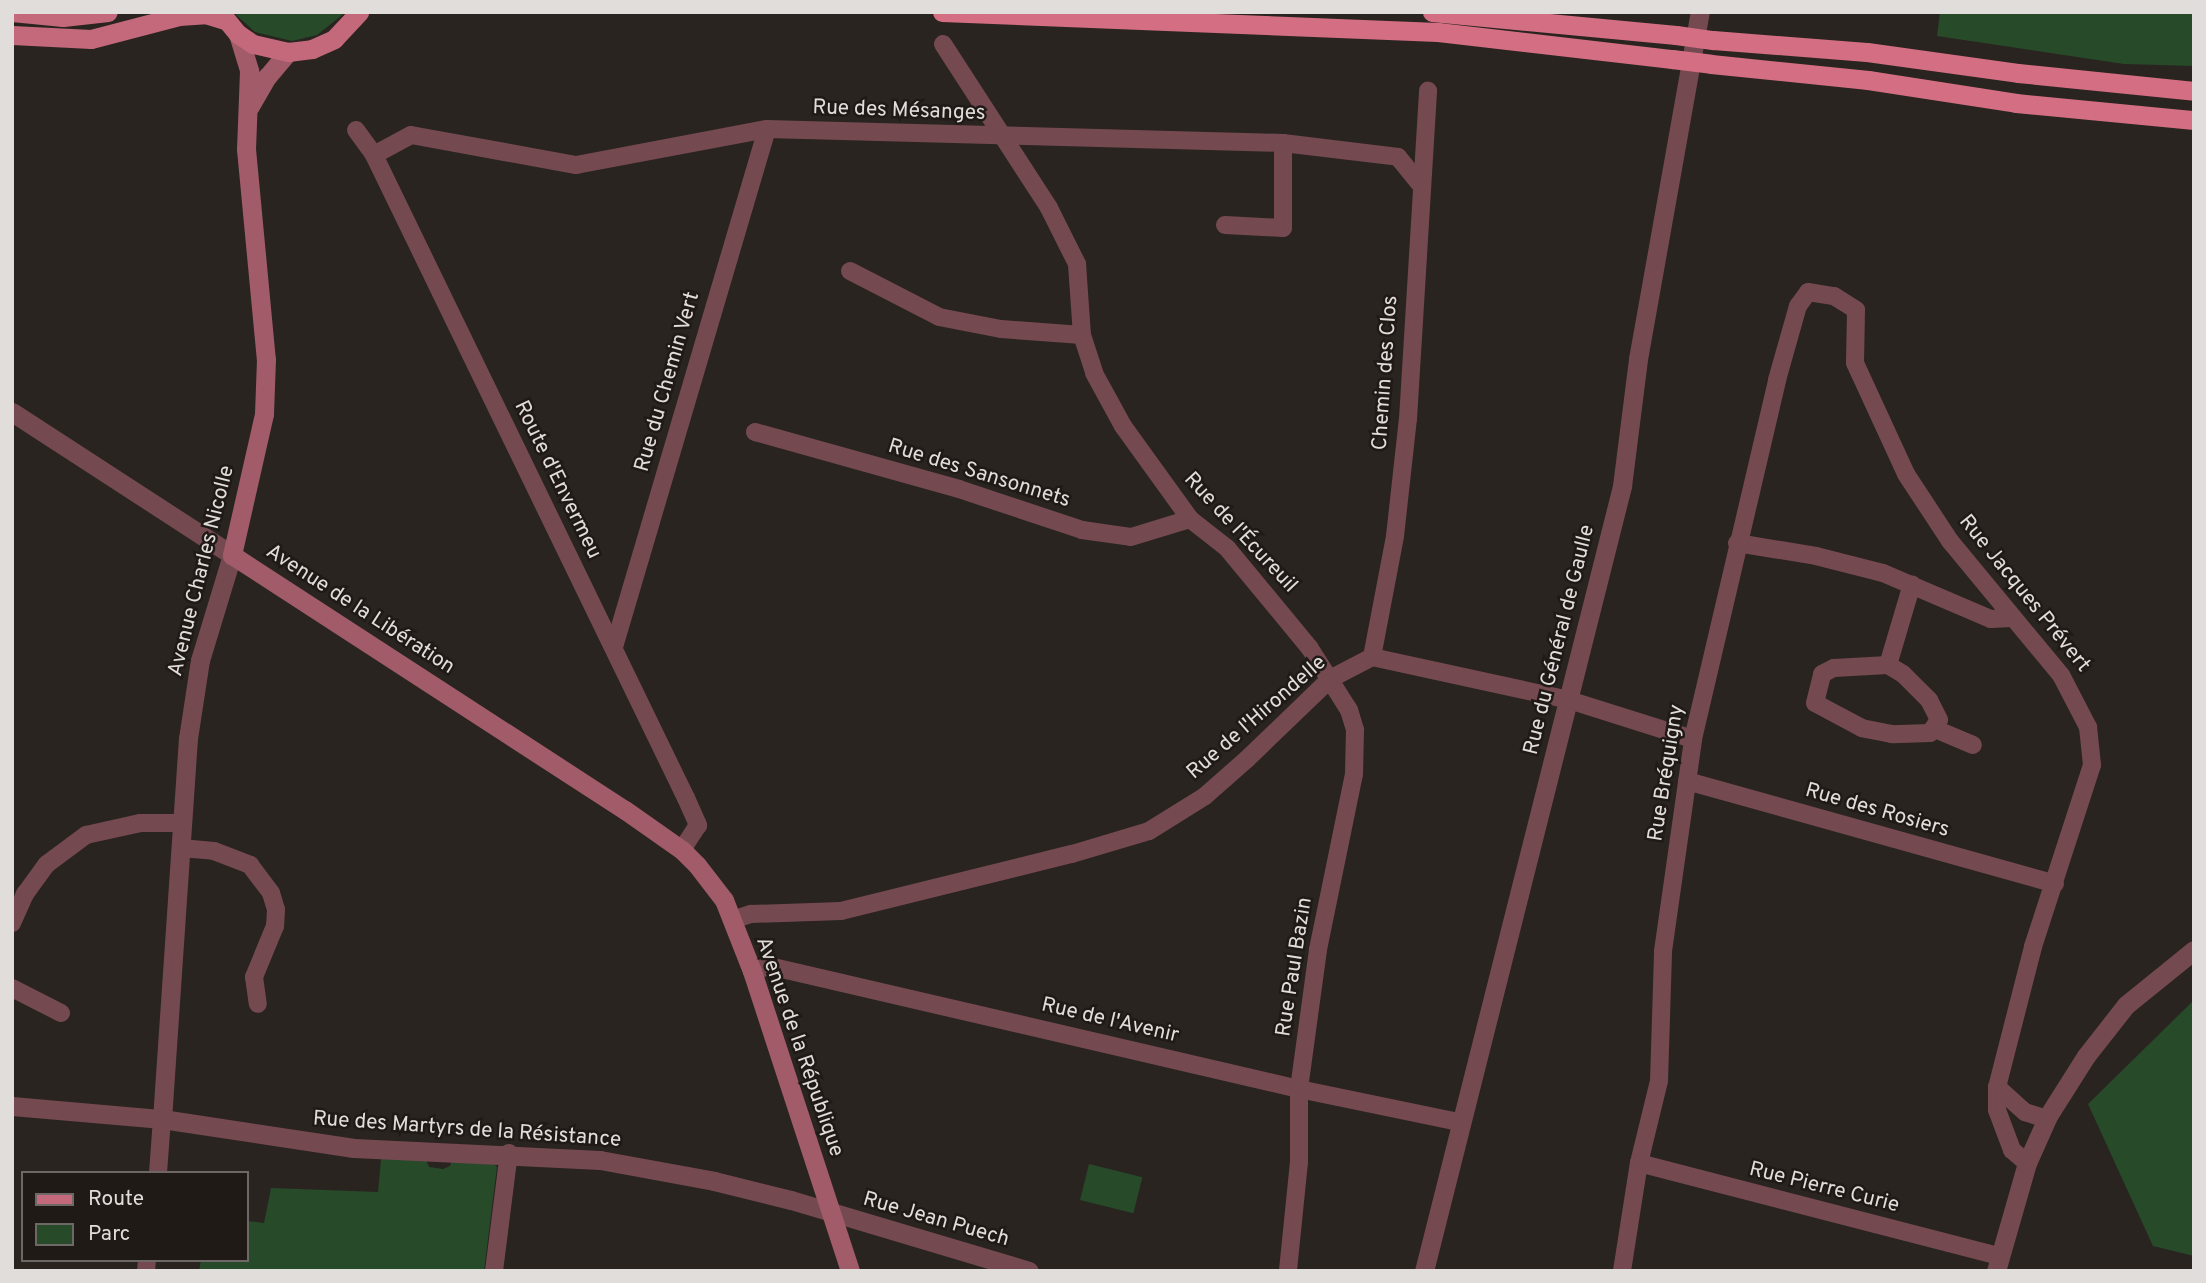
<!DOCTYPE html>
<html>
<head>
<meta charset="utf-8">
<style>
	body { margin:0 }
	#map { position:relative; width:2206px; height:1283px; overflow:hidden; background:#292420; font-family:Overpass,sans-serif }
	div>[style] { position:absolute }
	.green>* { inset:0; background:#274a29; transform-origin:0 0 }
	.minor>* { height:18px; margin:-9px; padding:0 9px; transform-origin:9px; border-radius:9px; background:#754950 }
	.tertiary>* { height:19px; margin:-9.5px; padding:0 9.5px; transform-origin:9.5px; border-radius:9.5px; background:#754950 }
	.secondary>* { height:19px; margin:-9.5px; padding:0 9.5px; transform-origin:9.5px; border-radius:9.5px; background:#a25b68 }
	.primary>* { height:19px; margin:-9.5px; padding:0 9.5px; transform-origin:9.5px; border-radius:9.5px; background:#c4697b }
	.trunk>* { height:19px; margin:-9.5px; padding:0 9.5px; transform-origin:9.5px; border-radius:9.5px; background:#d46f83 }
	.trunk-bridge>* { height:19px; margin:-9.5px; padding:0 9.5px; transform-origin:9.5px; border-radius:9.5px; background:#d46f83 }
	span { translate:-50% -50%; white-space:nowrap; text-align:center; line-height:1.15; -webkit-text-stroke:5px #201a17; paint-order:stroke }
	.street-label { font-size:21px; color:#e1dddb }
	.frame { position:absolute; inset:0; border:14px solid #e1dddb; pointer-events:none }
	.legend { position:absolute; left:21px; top:1171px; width:228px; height:91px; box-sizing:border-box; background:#201a17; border:2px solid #6d6865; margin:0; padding:9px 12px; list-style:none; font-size:21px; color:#e1dddb }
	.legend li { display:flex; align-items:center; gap:14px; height:35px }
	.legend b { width:35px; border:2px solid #6d6865 }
</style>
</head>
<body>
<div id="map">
	<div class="green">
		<i style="clip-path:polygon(233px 12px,346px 12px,317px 35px,292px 41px,255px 32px)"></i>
		<i style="clip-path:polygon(1940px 12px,2194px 12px,2194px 66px,2124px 64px,1937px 36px)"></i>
		<i style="clip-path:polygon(2194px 1000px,2194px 1256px,2153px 1246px,2088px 1104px)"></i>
		<i style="clip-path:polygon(381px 1159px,426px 1160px,429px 1167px,443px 1169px,450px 1166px,452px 1160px,492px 1162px,497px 1167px,484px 1271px,199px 1271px,201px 1260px,247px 1260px,247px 1221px,264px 1223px,271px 1188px,378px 1192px)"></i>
		<i style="left:1089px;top:1164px;width:55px;height:37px;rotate:14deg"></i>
	</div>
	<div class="minor">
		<i style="left:943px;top:44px;width:195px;rotate:57.1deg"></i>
		<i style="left:1049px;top:208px;width:63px;rotate:63.4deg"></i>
		<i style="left:1077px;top:264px;width:71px;rotate:86deg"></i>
		<i style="left:1082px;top:335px;width:40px;rotate:72deg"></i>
		<i style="left:1094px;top:373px;width:60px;rotate:61.3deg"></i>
		<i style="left:1123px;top:426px;width:115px;rotate:54.2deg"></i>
		<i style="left:1190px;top:519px;width:47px;rotate:38.1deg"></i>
		<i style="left:1227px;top:548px;width:129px;rotate:50.4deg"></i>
		<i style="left:1309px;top:647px;width:75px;rotate:57.6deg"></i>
		<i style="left:1349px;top:710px;width:21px;rotate:73deg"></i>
		<i style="left:1355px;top:730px;width:44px;rotate:91.3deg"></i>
		<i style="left:1354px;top:774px;width:180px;rotate:101.6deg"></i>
		<i style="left:1318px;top:950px;width:140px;rotate:97.8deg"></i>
		<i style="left:1299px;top:1089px;width:73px;rotate:90deg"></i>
		<i style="left:1299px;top:1162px;width:110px;rotate:95.8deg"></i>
		<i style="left:356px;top:130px;width:31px;rotate:54deg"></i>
		<i style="left:374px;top:155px;width:715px;rotate:64.12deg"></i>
		<i style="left:686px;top:798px;width:30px;rotate:66deg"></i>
		<i style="left:698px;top:825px;width:30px;rotate:123deg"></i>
		<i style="left:374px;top:155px;width:42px;rotate:-28.4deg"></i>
		<i style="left:411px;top:135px;width:168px;rotate:10.3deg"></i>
		<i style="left:576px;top:165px;width:194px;rotate:-10.7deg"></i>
		<i style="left:767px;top:129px;width:516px;rotate:1.55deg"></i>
		<i style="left:1283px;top:143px;width:116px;rotate:6.9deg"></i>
		<i style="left:1398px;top:157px;width:35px;rotate:51deg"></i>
		<i style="left:1225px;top:225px;width:58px;rotate:3deg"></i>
		<i style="left:1283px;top:228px;width:85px;rotate:-90deg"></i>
		<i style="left:850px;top:271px;width:100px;rotate:27.3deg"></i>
		<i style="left:939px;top:317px;width:63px;rotate:11deg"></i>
		<i style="left:1001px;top:329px;width:81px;rotate:4.2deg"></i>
		<i style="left:755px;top:432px;width:212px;rotate:15.6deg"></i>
		<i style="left:959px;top:489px;width:130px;rotate:18.4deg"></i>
		<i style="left:1082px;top:530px;width:49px;rotate:8.1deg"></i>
		<i style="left:1131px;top:537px;width:62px;rotate:-17deg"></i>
		<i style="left:1737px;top:543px;width:80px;rotate:9.3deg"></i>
		<i style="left:1816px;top:556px;width:69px;rotate:14.2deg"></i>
		<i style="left:1883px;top:573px;width:117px;rotate:23.1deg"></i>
		<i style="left:1991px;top:619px;width:20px;rotate:-3deg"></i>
		<i style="left:614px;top:647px;width:540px;rotate:-73.54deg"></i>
		<i style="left:1372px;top:657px;width:123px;rotate:-79.2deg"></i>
		<i style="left:1395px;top:536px;width:118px;rotate:-83.7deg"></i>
		<i style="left:1408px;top:419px;width:329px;rotate:-86.5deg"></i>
		<i style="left:1888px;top:665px;width:17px;rotate:31deg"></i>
		<i style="left:1903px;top:674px;width:37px;rotate:45deg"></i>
		<i style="left:1929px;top:700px;width:22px;rotate:63deg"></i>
		<i style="left:1939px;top:720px;width:16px;rotate:125deg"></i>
		<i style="left:1930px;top:733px;width:38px;rotate:178deg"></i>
		<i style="left:1892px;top:734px;width:31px;rotate:-169deg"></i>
		<i style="left:1862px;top:728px;width:53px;rotate:-152deg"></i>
		<i style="left:1815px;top:703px;width:30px;rotate:-76deg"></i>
		<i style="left:1822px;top:674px;width:13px;rotate:-27deg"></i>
		<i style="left:1834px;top:668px;width:54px;rotate:-3.2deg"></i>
		<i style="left:1888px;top:665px;width:84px;rotate:-73.5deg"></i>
		<i style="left:1935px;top:729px;width:41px;rotate:22.8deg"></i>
		<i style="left:1687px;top:781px;width:382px;rotate:15.6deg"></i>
		<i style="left:181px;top:848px;width:33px;rotate:5deg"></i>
		<i style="left:214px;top:851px;width:39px;rotate:21deg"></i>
		<i style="left:250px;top:865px;width:35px;rotate:53deg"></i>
		<i style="left:271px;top:893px;width:17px;rotate:73deg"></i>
		<i style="left:276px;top:909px;width:17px;rotate:93deg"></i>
		<i style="left:275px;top:926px;width:55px;rotate:112.4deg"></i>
		<i style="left:254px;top:977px;width:27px;rotate:82deg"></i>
		<i style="left:732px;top:920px;width:20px;rotate:-18deg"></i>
		<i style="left:751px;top:914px;width:90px;rotate:-1.9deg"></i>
		<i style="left:841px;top:911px;width:238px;rotate:-13.9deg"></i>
		<i style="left:1072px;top:854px;width:80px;rotate:-16.6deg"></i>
		<i style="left:1149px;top:831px;width:66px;rotate:-32deg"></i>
		<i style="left:1205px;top:796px;width:56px;rotate:-41.4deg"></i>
		<i style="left:1247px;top:759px;width:115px;rotate:-43.9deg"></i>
		<i style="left:1330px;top:679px;width:47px;rotate:-27.6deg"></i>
		<i style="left:1372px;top:657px;width:202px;rotate:12.3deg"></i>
		<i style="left:1569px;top:700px;width:130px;rotate:17.5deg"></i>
		<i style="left:12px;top:923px;width:32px;rotate:-66deg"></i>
		<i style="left:25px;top:894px;width:37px;rotate:-54deg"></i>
		<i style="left:47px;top:864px;width:49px;rotate:-36.6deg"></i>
		<i style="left:86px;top:835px;width:55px;rotate:-12.5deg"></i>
		<i style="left:140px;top:823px;width:43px"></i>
		<i style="left:752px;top:971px;width:18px;rotate:-16deg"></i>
		<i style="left:769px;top:966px;width:544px;rotate:13.07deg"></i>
		<i style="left:1299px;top:1089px;width:163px;rotate:11.7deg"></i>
		<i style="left:12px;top:988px;width:55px;rotate:27deg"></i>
		<i style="left:1997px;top:1087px;width:38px;rotate:42deg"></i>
		<i style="left:2025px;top:1112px;width:23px;rotate:18deg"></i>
		<i style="left:1639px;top:1163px;width:372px;rotate:14.5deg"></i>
		<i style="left:158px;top:1173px;width:54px;rotate:-85.8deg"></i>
		<i style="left:146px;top:1271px;width:11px;rotate:-85deg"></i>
		<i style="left:494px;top:1271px;width:119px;rotate:-82.8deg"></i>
		<i style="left:1622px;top:1271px;width:109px;rotate:-81.1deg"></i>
		<i style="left:1639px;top:1163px;width:84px;rotate:-76.3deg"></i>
		<i style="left:1659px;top:1081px;width:130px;rotate:-88.2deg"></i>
		<i style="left:1663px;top:951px;width:214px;rotate:-81.9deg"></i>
		<i style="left:1693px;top:739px;width:369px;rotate:-76.8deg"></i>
		<i style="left:1777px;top:380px;width:77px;rotate:-74.2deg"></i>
		<i style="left:1798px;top:306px;width:17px;rotate:-54deg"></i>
		<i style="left:1808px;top:292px;width:26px;rotate:9deg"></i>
		<i style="left:1834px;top:296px;width:26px;rotate:32deg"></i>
		<i style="left:1856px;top:310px;width:53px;rotate:91.1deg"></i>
		<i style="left:1855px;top:363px;width:122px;rotate:65.3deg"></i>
		<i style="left:1906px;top:474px;width:80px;rotate:56.7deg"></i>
		<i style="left:1950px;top:541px;width:174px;rotate:50.4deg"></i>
		<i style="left:2061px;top:675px;width:59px;rotate:62.6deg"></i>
		<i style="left:2088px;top:727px;width:38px;rotate:84deg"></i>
		<i style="left:2092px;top:765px;width:191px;rotate:108deg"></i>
		<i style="left:2033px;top:947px;width:145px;rotate:104.4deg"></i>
		<i style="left:1997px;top:1087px;width:23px;rotate:90deg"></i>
		<i style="left:1997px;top:1110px;width:43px;rotate:69.4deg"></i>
		<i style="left:2012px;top:1150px;width:20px;rotate:41deg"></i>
	</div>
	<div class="tertiary">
		<i style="left:12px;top:412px;width:262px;rotate:33deg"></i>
		<i style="left:232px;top:555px;width:110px;rotate:106.9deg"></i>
		<i style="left:200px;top:660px;width:79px;rotate:98.7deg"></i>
		<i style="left:188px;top:738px;width:382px;rotate:93.9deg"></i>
		<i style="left:12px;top:1106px;width:151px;rotate:5deg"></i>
		<i style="left:162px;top:1119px;width:194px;rotate:8.6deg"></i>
		<i style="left:354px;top:1148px;width:246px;rotate:2.8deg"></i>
		<i style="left:600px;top:1160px;width:116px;rotate:10.4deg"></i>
		<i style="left:714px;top:1181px;width:79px;rotate:13.9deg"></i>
		<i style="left:791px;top:1200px;width:248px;rotate:16.6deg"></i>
		<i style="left:1424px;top:1271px;width:810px;rotate:-75.84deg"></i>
		<i style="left:1622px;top:486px;width:128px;rotate:-82.8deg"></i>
		<i style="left:1638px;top:359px;width:352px;rotate:-79.9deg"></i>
		<i style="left:1996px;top:1271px;width:112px;rotate:-74deg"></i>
		<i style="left:2027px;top:1163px;width:51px;rotate:-65.9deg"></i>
		<i style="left:2048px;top:1116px;width:71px;rotate:-57.7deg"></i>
		<i style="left:2086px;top:1056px;width:65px;rotate:-51.9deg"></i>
		<i style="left:2126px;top:1005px;width:87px;rotate:-39deg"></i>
	</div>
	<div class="secondary">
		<i style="left:238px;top:34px;width:39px;rotate:73deg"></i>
		<i style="left:249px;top:71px;width:78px;rotate:92.2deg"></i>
		<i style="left:246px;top:149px;width:211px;rotate:84.6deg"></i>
		<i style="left:266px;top:359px;width:55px;rotate:92.1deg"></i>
		<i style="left:264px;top:414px;width:145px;rotate:102.8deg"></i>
		<i style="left:232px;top:555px;width:468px;rotate:33deg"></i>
		<i style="left:625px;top:810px;width:70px;rotate:35.1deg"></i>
		<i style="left:682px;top:850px;width:21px;rotate:45deg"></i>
		<i style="left:697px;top:865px;width:44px;rotate:52.4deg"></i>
		<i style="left:724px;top:900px;width:76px;rotate:68.5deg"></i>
		<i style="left:752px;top:971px;width:316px;rotate:71.9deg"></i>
		<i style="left:250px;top:106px;width:34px;rotate:-60deg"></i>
		<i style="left:267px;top:77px;width:33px;rotate:-50deg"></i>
	</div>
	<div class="primary">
		<i style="left:12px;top:12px;width:51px;rotate:5.6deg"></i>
		<i style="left:63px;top:17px;width:45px;rotate:-6.3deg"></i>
		<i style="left:220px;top:12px;width:28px;rotate:51deg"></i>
		<i style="left:238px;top:34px;width:18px;rotate:34deg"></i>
		<i style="left:253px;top:44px;width:36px;rotate:13deg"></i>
		<i style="left:288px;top:52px;width:24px;rotate:-7deg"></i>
		<i style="left:312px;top:49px;width:24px;rotate:-24deg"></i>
		<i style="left:334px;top:39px;width:37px;rotate:-47deg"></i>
		<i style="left:12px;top:35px;width:79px;rotate:2.9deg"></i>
		<i style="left:91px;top:39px;width:91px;rotate:-14.6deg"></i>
		<i style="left:179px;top:16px;width:26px;rotate:-4deg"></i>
		<i style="left:205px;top:14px;width:21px;rotate:17deg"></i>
	</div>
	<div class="trunk">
		<i style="left:942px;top:12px;width:496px;rotate:2.3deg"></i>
		<i style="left:1438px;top:32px;width:236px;rotate:6.6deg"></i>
		<i style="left:1432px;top:12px;width:245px;rotate:5.4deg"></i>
		<i style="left:1713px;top:40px;width:154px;rotate:4.5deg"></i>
		<i style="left:1867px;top:52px;width:152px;rotate:7.9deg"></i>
		<i style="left:2018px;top:73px;width:177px;rotate:5.8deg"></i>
		<i style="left:1711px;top:64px;width:158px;rotate:5.8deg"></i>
		<i style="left:1868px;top:80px;width:150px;rotate:8.8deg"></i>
		<i style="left:2016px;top:103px;width:179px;rotate:5.5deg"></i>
	</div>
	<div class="trunk-bridge">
		<i style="left:1676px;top:35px;width:37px;rotate:8deg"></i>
		<i style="left:1672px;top:59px;width:39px;rotate:7deg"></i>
	</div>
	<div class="street-label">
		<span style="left:899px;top:111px;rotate:2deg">Rue des Mésanges</span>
		<span style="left:1386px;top:373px;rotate:-86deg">Chemin des Clos</span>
		<span style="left:668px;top:382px;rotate:-74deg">Rue du Chemin Vert</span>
		<span style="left:979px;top:474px;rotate:17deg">Rue des Sansonnets</span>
		<span style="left:557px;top:480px;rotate:64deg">Route d'Envermeu</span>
		<span style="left:1240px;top:533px;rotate:47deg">Rue de l'Écureuil</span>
		<span style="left:202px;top:571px;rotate:-76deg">Avenue Charles Nicolle</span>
		<span style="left:2024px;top:594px;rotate:51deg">Rue Jacques Prévert</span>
		<span style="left:360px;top:610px;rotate:33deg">Avenue de la Libération</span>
		<span style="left:1560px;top:640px;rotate:-76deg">Rue du Général de Gaulle</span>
		<span style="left:1257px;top:718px;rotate:-41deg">Rue de l'Hirondelle</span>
		<span style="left:1667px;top:773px;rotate:-81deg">Rue Bréquigny</span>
		<span style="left:1877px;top:811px;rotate:16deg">Rue des Rosiers</span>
		<span style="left:1295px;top:967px;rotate:-81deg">Rue Paul Bazin</span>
		<span style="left:1110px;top:1021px;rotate:13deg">Rue de l'Avenir</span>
		<span style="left:799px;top:1047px;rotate:71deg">Avenue de la République</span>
		<span style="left:467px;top:1130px;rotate:4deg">Rue des Martyrs de la Résistance</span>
		<span style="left:1824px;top:1188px;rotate:14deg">Rue Pierre Curie</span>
		<span style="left:936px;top:1220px;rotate:16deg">Rue Jean Puech</span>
	</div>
	<div class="frame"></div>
	<ul class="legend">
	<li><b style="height:9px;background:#c4697b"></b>Route</li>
	<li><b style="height:19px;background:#274a29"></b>Parc</li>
	</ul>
</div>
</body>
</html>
